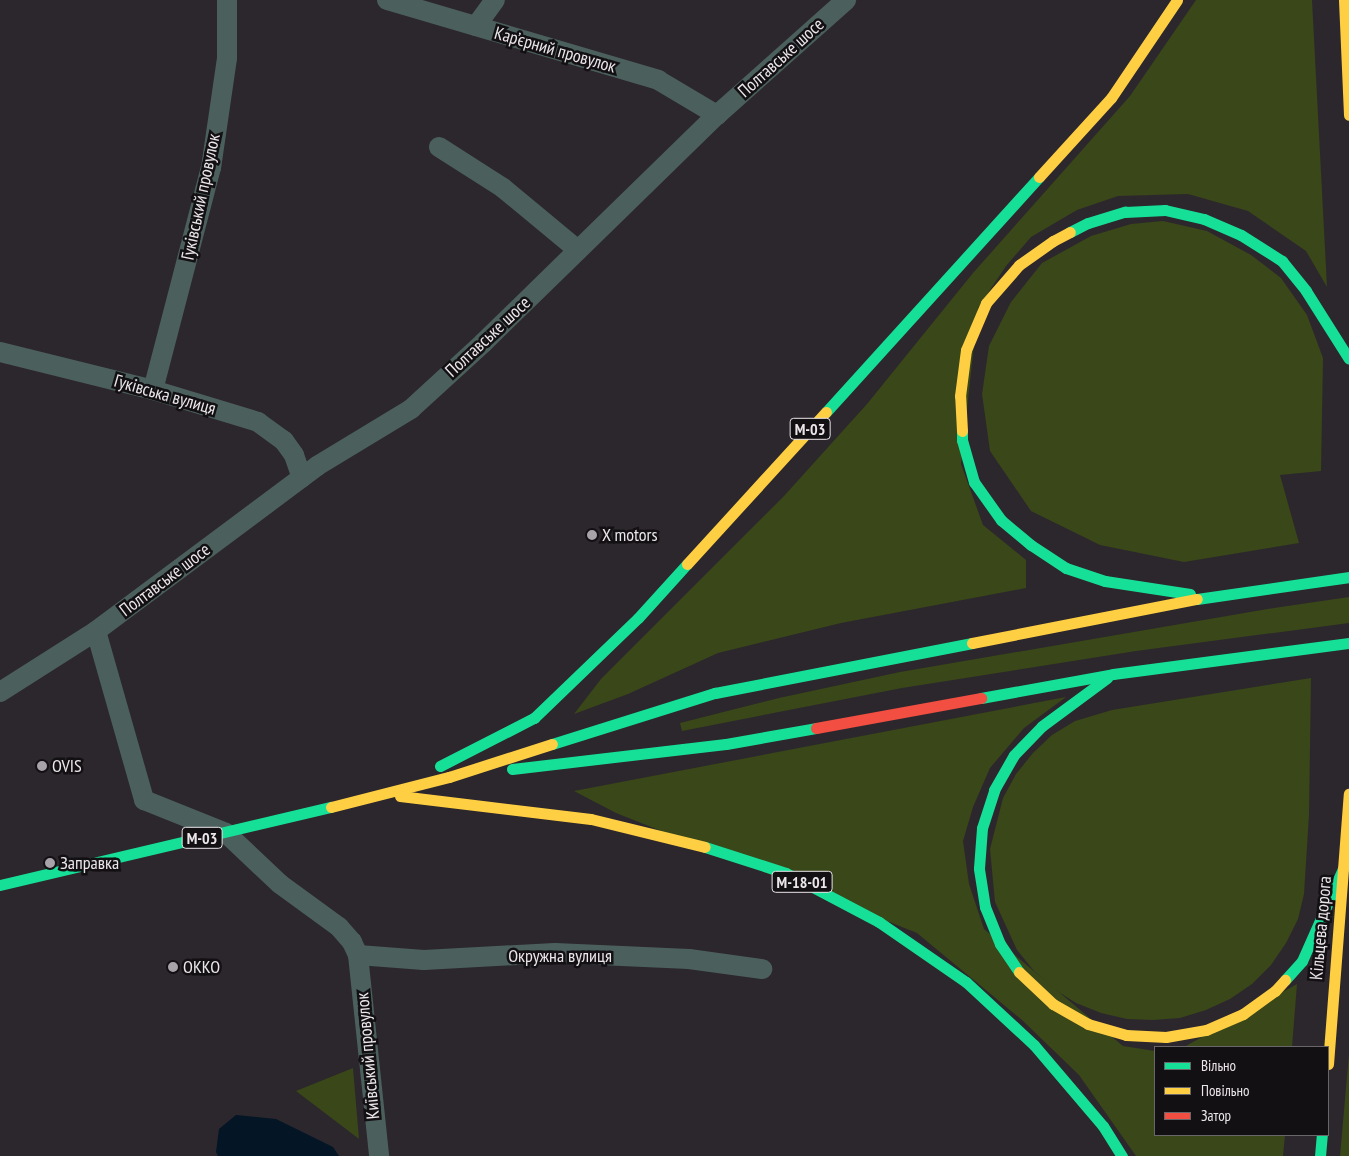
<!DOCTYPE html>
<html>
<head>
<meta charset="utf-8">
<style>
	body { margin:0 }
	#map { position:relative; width:1349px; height:1156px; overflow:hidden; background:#2c272c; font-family:"PT Sans Narrow",sans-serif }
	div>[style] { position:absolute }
	.green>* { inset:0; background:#394719 }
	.water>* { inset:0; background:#041526 }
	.street>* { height:20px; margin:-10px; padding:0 10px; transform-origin:10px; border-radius:10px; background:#4b605d }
	.fast>* { height:11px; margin:-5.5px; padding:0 5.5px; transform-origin:5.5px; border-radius:5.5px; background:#16e098 }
	.slow>* { height:11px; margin:-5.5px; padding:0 5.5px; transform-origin:5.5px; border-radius:5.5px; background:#ffcf43 }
	.jam>* { height:11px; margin:-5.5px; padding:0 5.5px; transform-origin:5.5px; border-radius:5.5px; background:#f24e42 }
	.dots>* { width:14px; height:14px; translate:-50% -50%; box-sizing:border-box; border:2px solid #131013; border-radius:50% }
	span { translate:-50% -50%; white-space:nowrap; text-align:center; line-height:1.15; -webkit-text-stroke:5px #131013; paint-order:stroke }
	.shield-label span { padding:1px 4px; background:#131013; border:1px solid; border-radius:4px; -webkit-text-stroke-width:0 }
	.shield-label { font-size:16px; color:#eae6ea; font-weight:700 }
	.street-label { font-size:18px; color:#eae6ea }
	.poi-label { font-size:18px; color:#eae6ea }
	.left { translate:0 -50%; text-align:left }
	.legend { position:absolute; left:1154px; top:1046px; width:175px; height:90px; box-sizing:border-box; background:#131013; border:1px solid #696669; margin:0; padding:6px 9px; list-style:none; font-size:15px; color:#eae6ea }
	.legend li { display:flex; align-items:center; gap:10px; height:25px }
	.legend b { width:25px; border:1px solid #696669 }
</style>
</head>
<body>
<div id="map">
	<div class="green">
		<i style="clip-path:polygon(1196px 0,1312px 0,1327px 287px,1306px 251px,1248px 211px,1188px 194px,1118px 196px,1077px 210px,1031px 237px,1006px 266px,978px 308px,961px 464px,983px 525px,1026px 560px,1026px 588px,841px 623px,718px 653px,628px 694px,574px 714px,601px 679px,784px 496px,867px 404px,973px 273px,1130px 96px)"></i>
		<i style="clip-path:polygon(1163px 221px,1207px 231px,1251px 255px,1281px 278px,1307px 315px,1323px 358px,1321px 471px,1280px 475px,1299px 543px,1184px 562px,1100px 545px,1031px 511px,990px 451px,982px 394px,989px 346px,1011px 302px,1042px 263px,1091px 236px,1131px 224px)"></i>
		<i style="clip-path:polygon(1349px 597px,1349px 623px,1136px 651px,902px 688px,682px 731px,680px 723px,779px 698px,900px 672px,1274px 608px)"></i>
		<i style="clip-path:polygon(1311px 678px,1309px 815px,1304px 894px,1298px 919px,1286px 943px,1271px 965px,1252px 984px,1230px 999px,1206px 1010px,1180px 1018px,1153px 1020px,1127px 1019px,1101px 1013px,1076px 1003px,1054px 989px,1034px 971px,1017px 950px,995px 902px,990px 849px,1003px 798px,1016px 774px,1033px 753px,1052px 735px,1075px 721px,1112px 710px)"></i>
		<i style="clip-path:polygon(1066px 697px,1024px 728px,990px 768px,973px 807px,963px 841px,969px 884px,984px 929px,1123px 1046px,1155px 1051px,1155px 1135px,1285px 1135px,1283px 1156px,1136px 1156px,1079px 1075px,1022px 1020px,917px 933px,616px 813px,574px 791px)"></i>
		<i style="clip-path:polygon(1297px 984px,1292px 1047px,1184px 1047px)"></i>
		<i style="clip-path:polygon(1349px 1054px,1349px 1156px,1340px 1156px)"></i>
		<i style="clip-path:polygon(353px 1068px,359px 1139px,296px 1091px)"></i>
	</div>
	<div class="water">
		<i style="clip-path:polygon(236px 1115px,276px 1119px,333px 1147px,339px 1156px,218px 1156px,216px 1152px,219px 1129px)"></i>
	</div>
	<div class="street">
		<i style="left:387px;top:0;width:283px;rotate:16.4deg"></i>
		<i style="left:658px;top:80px;width:69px;rotate:30.7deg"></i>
		<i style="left:476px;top:26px;width:32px;rotate:-54deg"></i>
		<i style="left:439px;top:147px;width:76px;rotate:32.6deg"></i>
		<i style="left:503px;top:188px;width:97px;rotate:39.6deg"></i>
		<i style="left:0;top:352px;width:158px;rotate:13.9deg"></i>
		<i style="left:153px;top:390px;width:110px;rotate:16.9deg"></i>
		<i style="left:258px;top:422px;width:32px;rotate:36deg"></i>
		<i style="left:284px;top:441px;width:17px;rotate:54deg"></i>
		<i style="left:294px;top:455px;width:24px;rotate:71deg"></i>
		<i style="left:153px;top:390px;width:229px;rotate:-75.4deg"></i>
		<i style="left:211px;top:168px;width:111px;rotate:-81.7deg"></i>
		<i style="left:227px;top:58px;width:58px;rotate:-90deg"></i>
		<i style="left:96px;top:631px;width:176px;rotate:74.1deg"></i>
		<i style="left:144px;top:800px;width:88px;rotate:21.9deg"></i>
		<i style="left:226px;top:833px;width:74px;rotate:43.4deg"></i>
		<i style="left:280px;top:884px;width:73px;rotate:36.1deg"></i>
		<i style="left:339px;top:927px;width:20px;rotate:49deg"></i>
		<i style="left:352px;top:942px;width:14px;rotate:65deg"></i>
		<i style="left:358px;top:955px;width:202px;rotate:84deg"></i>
		<i style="left:0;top:692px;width:114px;rotate:-32.4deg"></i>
		<i style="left:96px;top:631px;width:276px;rotate:-36.7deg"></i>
		<i style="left:317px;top:466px;width:110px;rotate:-31.2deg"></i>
		<i style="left:411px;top:409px;width:98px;rotate:-42.5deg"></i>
		<i style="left:483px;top:343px;width:327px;rotate:-44.3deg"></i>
		<i style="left:717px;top:115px;width:173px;rotate:-41.7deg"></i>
		<i style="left:358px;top:955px;width:66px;rotate:4.3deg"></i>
		<i style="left:424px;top:960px;width:131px;rotate:-3.1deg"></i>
		<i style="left:555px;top:953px;width:134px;rotate:2.6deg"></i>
		<i style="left:689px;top:959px;width:74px;rotate:7.8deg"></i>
	</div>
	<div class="fast">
		<i style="left:1070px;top:232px;width:20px;rotate:-27deg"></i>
		<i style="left:1088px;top:223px;width:39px;rotate:-17deg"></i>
		<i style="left:1125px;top:212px;width:40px;rotate:-2.9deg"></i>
		<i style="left:1165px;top:210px;width:40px;rotate:13deg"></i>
		<i style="left:1204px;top:219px;width:40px;rotate:23.4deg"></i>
		<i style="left:1241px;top:235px;width:49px;rotate:32.4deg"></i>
		<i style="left:1282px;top:261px;width:38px;rotate:51deg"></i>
		<i style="left:1306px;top:291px;width:80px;rotate:57.7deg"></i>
		<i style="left:826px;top:412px;width:317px;rotate:-47.8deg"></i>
		<i style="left:962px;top:431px;width:9px;rotate:90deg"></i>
		<i style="left:962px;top:440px;width:44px;rotate:74.1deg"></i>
		<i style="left:974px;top:482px;width:47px;rotate:54.6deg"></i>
		<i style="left:1001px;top:520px;width:39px;rotate:40deg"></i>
		<i style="left:1031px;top:545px;width:42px;rotate:33.3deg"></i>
		<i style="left:1066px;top:568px;width:41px;rotate:18.4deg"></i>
		<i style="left:1105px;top:581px;width:86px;rotate:8.7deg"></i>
		<i style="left:1197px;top:599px;width:154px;rotate:-8.2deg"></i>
		<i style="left:981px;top:698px;width:134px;rotate:-10.3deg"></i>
		<i style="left:1113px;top:674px;width:238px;rotate:-7.5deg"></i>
		<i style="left:552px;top:744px;width:171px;rotate:-17.4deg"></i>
		<i style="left:715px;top:693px;width:262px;rotate:-11deg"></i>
		<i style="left:440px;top:766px;width:106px;rotate:-27.1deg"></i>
		<i style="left:534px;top:718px;width:144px;rotate:-43.9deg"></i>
		<i style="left:638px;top:618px;width:73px;rotate:-47.8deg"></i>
		<i style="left:512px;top:769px;width:215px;rotate:-6.7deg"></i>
		<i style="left:726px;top:744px;width:91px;rotate:-10.1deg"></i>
		<i style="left:705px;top:847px;width:85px;rotate:17.8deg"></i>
		<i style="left:786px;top:873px;width:105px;rotate:27.8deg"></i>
		<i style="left:879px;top:922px;width:106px;rotate:34.6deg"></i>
		<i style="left:966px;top:982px;width:93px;rotate:42.8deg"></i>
		<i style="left:1034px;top:1045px;width:106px;rotate:49.6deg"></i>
		<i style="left:1103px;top:1126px;width:36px;rotate:58deg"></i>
		<i style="left:0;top:885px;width:340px;rotate:-13.3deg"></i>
		<i style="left:1019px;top:972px;width:34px;rotate:-124deg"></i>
		<i style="left:1000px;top:944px;width:40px;rotate:-112deg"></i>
		<i style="left:985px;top:907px;width:39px;rotate:-99deg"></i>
		<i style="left:979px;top:868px;width:40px;rotate:-85.7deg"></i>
		<i style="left:982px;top:828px;width:40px;rotate:-72deg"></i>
		<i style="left:994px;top:790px;width:40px;rotate:-60.3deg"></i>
		<i style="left:1014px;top:755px;width:40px;rotate:-46deg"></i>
		<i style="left:1042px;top:726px;width:81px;rotate:-36.4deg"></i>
		<i style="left:1285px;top:980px;width:25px;rotate:-48deg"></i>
		<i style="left:1302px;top:961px;width:104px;rotate:-66.1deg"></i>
		<i style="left:1320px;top:1156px;width:21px;rotate:-85deg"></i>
	</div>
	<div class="slow">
		<i style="left:1344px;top:0;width:115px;rotate:87.5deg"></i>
		<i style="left:1039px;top:177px;width:107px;rotate:-47.7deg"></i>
		<i style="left:1111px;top:98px;width:118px;rotate:-56deg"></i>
		<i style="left:962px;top:431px;width:35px;rotate:-93deg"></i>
		<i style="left:960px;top:396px;width:46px;rotate:-82.6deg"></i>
		<i style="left:966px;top:350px;width:51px;rotate:-66.9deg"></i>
		<i style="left:986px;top:303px;width:50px;rotate:-49deg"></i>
		<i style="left:1019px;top:265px;width:42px;rotate:-35.2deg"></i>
		<i style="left:1053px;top:241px;width:19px;rotate:-28deg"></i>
		<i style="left:687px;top:564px;width:206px;rotate:-47.6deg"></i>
		<i style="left:972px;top:643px;width:229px;rotate:-11.1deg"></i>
		<i style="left:400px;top:796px;width:192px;rotate:6.9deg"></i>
		<i style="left:591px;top:819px;width:117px;rotate:13.8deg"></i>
		<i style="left:331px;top:807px;width:122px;rotate:-14.3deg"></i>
		<i style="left:449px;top:777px;width:108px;rotate:-17.8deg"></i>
		<i style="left:1019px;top:972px;width:47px;rotate:43.3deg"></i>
		<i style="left:1053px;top:1004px;width:40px;rotate:29.7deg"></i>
		<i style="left:1088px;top:1024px;width:40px;rotate:16deg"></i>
		<i style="left:1126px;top:1035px;width:40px;rotate:2.9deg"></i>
		<i style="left:1166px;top:1037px;width:41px;rotate:-9.9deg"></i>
		<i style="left:1206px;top:1030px;width:40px;rotate:-23.4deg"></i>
		<i style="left:1243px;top:1014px;width:39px;rotate:-36deg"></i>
		<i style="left:1275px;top:991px;width:15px;rotate:-48deg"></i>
		<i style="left:1328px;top:1064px;width:271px;rotate:-85.6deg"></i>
	</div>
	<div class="jam">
		<i style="left:816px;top:728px;width:168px;rotate:-10.3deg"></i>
	</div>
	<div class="dots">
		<i style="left:592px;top:535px;background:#a8a3a8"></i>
		<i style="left:42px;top:766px;background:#a8a3a8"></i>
		<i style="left:50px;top:863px;background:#a8a3a8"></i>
		<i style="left:173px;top:967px;background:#a8a3a8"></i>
	</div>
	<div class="shield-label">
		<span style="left:810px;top:429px">М-03</span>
		<span style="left:202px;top:838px">М-03</span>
		<span style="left:802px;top:882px">М-18-01</span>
	</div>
	<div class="street-label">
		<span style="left:555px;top:50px;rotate:16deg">Кар’єрний провулок</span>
		<span style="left:781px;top:58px;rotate:-42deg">Полтавське шосе</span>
		<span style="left:201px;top:197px;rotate:-78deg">Гуківський провулок</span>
		<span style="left:488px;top:337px;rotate:-43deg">Полтавське шосе</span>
		<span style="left:165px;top:395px;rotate:16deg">Гуківська вулиця</span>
		<span style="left:165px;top:580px;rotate:-37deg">Полтавське шосе</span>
		<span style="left:1321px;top:928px;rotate:-85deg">Кільцева дорога</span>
		<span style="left:560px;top:956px">Окружна вулиця</span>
		<span style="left:368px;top:1056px;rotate:-95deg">Київський провулок</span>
	</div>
	<div class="poi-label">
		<span class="left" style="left:602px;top:535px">Х motors</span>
		<span class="left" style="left:52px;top:766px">OVIS</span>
		<span class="left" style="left:60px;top:863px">Заправка</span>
		<span class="left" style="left:183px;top:967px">ОККО</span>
	</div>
	<ul class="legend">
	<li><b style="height:6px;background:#16e098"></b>Вільно</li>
	<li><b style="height:6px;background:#ffcf43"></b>Повільно</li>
	<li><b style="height:6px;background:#f24e42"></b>Затор</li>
	</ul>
</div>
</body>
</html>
